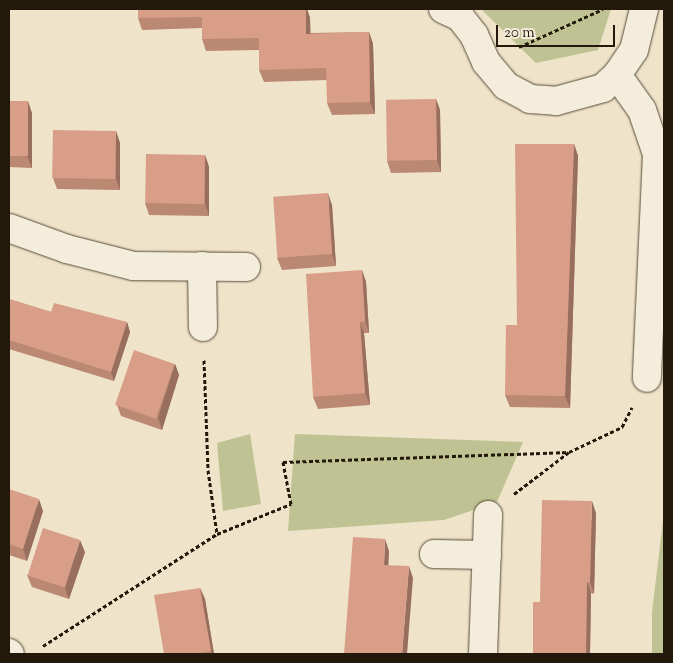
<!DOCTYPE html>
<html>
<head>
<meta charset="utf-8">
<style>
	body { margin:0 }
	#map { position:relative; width:673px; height:663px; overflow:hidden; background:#efe3c9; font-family:"Sorts Mill Goudy",serif }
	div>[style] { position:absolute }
	.green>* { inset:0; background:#bfc292 }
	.path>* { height:3px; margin-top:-1.5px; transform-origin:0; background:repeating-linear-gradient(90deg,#23190b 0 4px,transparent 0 6.5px) }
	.roads { filter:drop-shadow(0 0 1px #564c3a) drop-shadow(0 0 1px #564c3a) }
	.minor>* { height:28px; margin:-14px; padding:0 14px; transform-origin:14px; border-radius:14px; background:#f5eddc }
	.wall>* { inset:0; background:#bb8874 }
	.shaded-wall>* { inset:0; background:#986f5e }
	.building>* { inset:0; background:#d99e87; transform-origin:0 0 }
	span { translate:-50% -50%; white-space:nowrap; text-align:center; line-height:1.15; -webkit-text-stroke:4px #f5eddc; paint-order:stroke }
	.frame { position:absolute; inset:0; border:10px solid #23190b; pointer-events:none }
	.scale { position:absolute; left:496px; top:25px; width:119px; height:22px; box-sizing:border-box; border:2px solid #23190b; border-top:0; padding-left:6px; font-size:15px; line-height:18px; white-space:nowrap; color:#23190b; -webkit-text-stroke:4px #f5eddc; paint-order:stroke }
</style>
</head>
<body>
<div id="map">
	<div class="green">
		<i style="clip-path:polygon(481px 9px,611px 9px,598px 50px,536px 63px)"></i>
		<i style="clip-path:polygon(250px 434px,261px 504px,223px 511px,217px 443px)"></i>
		<i style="clip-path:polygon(295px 434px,523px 442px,497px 502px,444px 520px,288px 531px)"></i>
		<i style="clip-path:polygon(664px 512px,664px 654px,652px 654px,652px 612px)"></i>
	</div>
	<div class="path">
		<i style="left:519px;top:47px;width:92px;rotate:-24.3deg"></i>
		<i style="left:204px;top:360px;width:110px;rotate:87.9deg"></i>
		<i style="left:208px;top:470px;width:65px;rotate:82deg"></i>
		<i style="left:514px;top:494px;width:69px;rotate:-37.4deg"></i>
		<i style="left:43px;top:646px;width:207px;rotate:-32.8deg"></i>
		<i style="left:217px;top:534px;width:80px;rotate:-22.1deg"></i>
		<i style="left:291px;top:504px;width:43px;rotate:-100.8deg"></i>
		<i style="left:283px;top:462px;width:286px;rotate:-2deg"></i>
		<i style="left:569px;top:452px;width:59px;rotate:-25.3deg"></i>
		<i style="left:622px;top:427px;width:22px;rotate:-63deg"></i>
	</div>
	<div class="roads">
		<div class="minor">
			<i style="left:443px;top:9px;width:19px;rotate:25deg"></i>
			<i style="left:460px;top:17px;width:23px;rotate:52deg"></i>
			<i style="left:474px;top:35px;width:30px;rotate:66deg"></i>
			<i style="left:486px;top:62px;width:31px;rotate:50deg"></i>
			<i style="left:506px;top:86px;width:27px;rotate:28deg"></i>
			<i style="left:530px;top:99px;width:26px;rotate:4deg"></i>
			<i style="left:556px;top:101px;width:49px;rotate:-15.5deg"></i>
			<i style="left:603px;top:88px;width:19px;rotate:-43deg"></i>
			<i style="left:617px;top:75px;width:30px;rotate:-56deg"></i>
			<i style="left:634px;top:50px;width:42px;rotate:-76.3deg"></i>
			<i style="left:617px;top:75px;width:43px;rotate:54.5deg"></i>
			<i style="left:642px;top:110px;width:46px;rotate:71.2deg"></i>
			<i style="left:657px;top:154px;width:224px;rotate:92.6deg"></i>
			<i style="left:9px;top:228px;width:62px;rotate:19.9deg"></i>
			<i style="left:67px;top:249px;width:68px;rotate:14.4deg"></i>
			<i style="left:133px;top:266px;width:113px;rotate:0.5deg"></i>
			<i style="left:202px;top:266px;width:61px;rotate:89.1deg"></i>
			<i style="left:434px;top:554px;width:53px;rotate:1.1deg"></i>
			<i style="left:9px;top:653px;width:1px;rotate:45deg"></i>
			<i style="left:483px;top:654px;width:139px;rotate:-87.9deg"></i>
		</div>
	</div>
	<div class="wall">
		<i style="clip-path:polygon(138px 9px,307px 9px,310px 18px,310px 33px,369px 32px,373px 44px,375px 114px,332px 115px,327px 103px,327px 80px,264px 82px,259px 70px,259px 50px,206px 51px,202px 39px,202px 28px,142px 30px,138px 18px)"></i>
		<i style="clip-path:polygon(436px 99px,440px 110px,441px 172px,391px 173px,387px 161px)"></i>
		<i style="clip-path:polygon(9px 101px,32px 113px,32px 168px,9px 167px)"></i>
		<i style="clip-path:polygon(116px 131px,120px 143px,120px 190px,57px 189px,53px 178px)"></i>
		<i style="clip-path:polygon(574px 144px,578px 156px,570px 408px,510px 407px,505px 395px,517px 325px)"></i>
		<i style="clip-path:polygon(205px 155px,209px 167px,209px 216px,149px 215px,145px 203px)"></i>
		<i style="clip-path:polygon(332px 205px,336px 266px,282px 270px,277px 258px)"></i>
		<i style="clip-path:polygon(362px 270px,366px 282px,369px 333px,364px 333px,370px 405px,318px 409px,313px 397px)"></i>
		<i style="clip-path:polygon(9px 299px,51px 312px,127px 322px,130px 332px,114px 381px,9px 349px)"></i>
		<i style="clip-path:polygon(175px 364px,179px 375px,162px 430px,121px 416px,117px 405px)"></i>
		<i style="clip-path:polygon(9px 489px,43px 511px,27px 561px,9px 555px)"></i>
		<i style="clip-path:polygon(596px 513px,594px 594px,591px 593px,590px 654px,540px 602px)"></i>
		<i style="clip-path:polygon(85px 552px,69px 599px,32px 587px,27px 575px)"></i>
		<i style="clip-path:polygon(200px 588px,205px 599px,214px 654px,164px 654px)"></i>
	</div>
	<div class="shaded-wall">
		<i style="clip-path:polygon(306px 9px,307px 9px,310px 18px,311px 45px,306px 34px)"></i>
		<i style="clip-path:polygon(369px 32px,373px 44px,375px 114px,370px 102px)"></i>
		<i style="clip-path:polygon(436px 99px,440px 110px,441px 172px,437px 160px)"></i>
		<i style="clip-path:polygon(28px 101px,32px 113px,32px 168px,27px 156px)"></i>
		<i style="clip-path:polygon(116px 131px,120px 143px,120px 190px,116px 179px)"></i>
		<i style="clip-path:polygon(574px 144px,578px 156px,570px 408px,565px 396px)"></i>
		<i style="clip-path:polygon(205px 155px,209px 167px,209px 216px,205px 204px)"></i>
		<i style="clip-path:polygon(328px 193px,332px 205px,336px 266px,332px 254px)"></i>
		<i style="clip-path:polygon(362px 270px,366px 282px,369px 333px,365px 321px)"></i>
		<i style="clip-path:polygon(127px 322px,130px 332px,114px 381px,111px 372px)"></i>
		<i style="clip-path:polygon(360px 322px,364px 333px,370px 405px,365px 393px)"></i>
		<i style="clip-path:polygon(175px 364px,179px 375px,162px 430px,158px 418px)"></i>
		<i style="clip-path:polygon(39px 499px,43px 511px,27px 561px,23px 549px)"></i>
		<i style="clip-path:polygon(592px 501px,596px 513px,594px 594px,590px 582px)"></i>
		<i style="clip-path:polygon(385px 539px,389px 551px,388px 577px,384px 565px)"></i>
		<i style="clip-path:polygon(80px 540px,85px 552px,69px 599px,65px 588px)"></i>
		<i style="clip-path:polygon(409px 566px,413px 578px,407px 654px,402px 654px)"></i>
		<i style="clip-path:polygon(587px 582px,591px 593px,590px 654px,586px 654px)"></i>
		<i style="clip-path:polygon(200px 588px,205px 599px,214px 654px,212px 654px,211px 651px)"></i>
	</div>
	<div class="building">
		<i style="clip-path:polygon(138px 9px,306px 9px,306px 34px,369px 32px,370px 102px,327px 103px,326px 68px,259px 70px,259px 38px,202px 39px,202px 17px,138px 18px)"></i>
		<i style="left:436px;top:99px;width:61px;height:50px;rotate:89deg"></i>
		<i style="left:9px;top:101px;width:19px;height:55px"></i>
		<i style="left:53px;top:130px;width:63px;height:48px;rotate:1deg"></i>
		<i style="clip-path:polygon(515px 144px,574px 144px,565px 396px,505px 395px,506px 325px,517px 325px)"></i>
		<i style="left:146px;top:154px;width:59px;height:49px;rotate:1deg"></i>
		<i style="left:328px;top:193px;width:61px;height:55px;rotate:86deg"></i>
		<i style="clip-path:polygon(362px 270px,365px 321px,360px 322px,365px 393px,313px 397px,306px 274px)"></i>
		<i style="clip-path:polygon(9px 299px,51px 312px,54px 303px,127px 322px,111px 372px,9px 340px)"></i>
		<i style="left:134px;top:350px;width:43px;height:58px;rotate:19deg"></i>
		<i style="clip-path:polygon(9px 489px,39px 499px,23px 549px,9px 544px)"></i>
		<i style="clip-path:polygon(542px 500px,592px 501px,590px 582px,587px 582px,586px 654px,533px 654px,533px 602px,540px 602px)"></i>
		<i style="left:43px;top:528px;width:39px;height:50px;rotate:18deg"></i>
		<i style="clip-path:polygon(353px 537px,385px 539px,384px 565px,409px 566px,402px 654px,344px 654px)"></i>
		<i style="clip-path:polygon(200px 588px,211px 651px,193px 654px,164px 654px,154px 595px)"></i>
	</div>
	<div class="frame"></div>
	<div class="scale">20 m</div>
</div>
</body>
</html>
